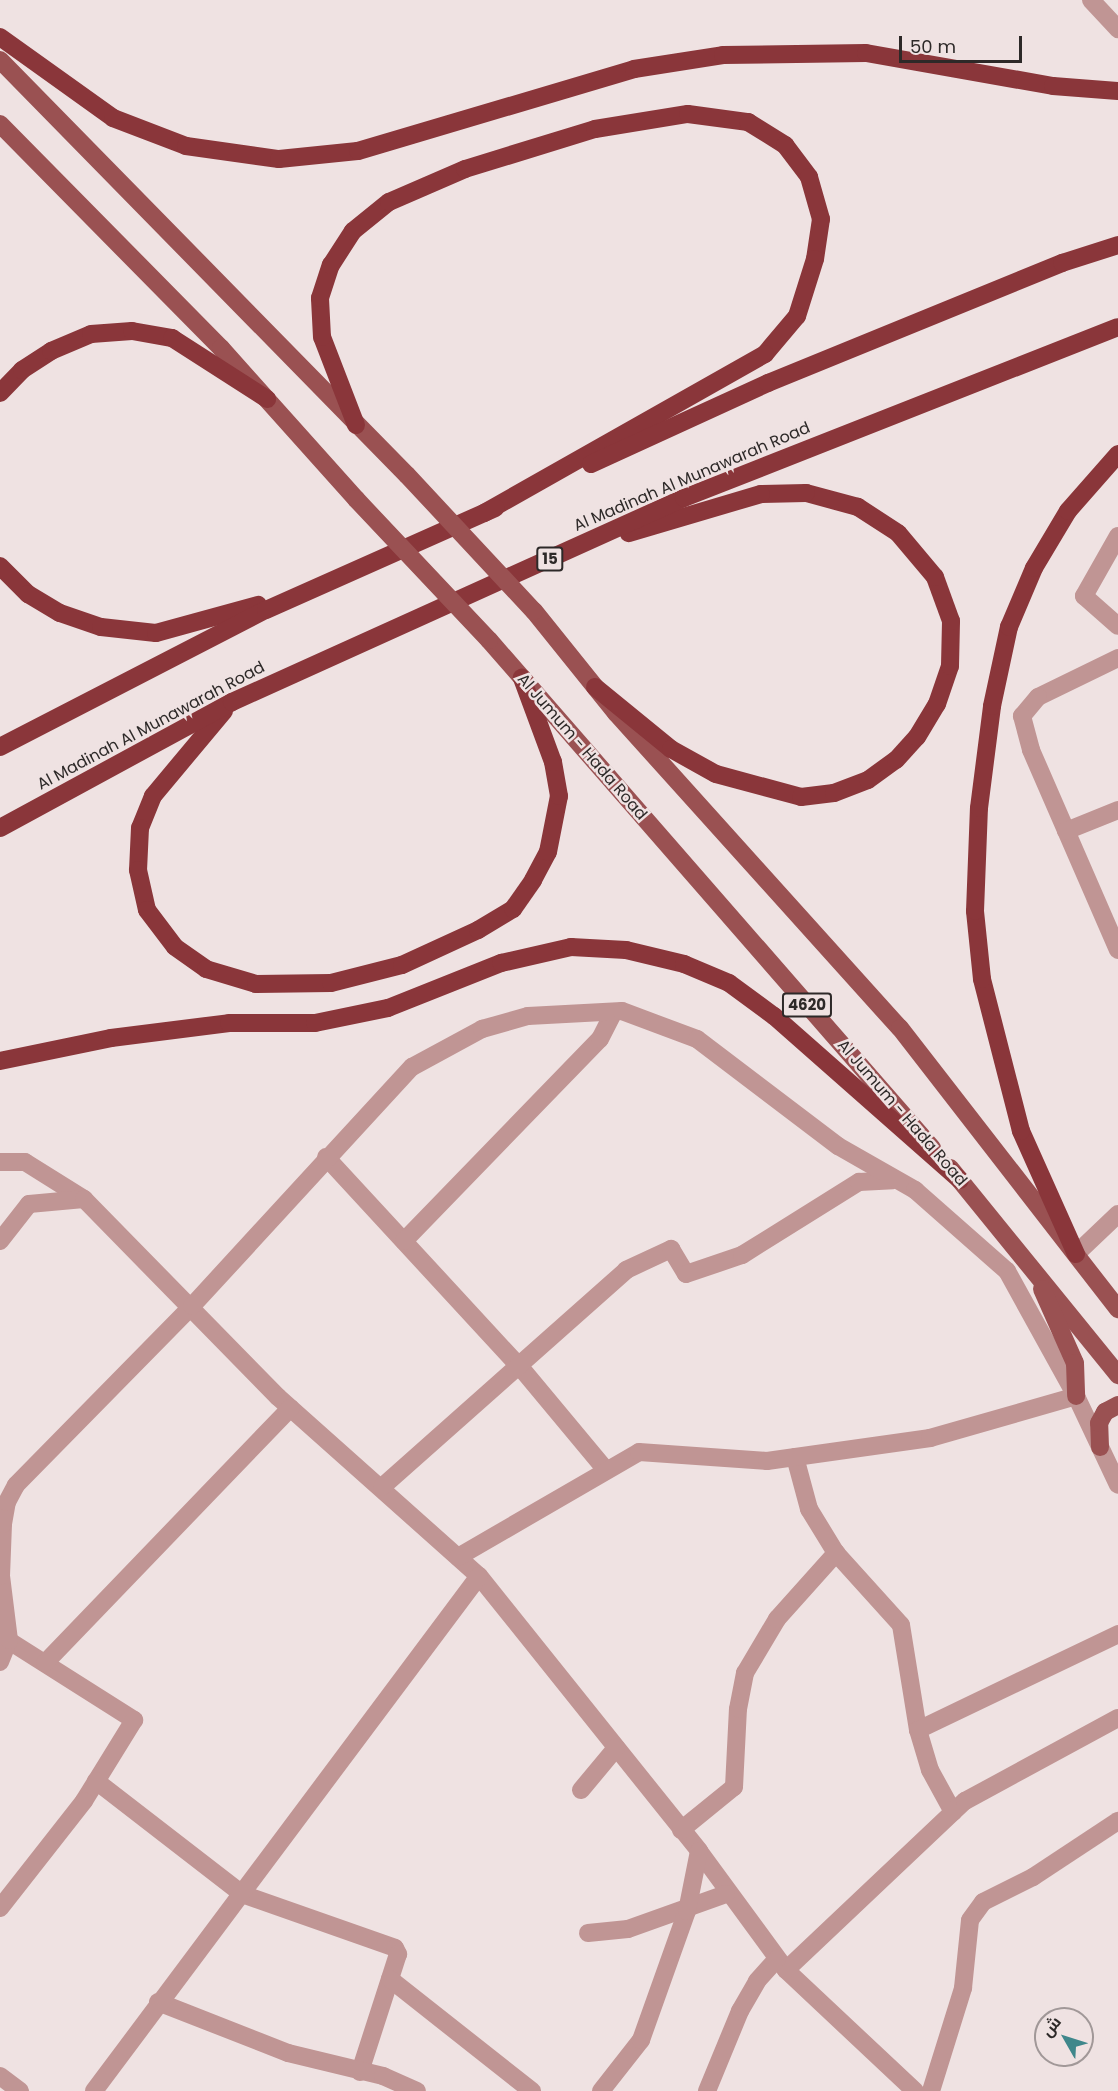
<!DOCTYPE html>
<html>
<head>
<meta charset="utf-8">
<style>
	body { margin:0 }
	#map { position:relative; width:1118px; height:2091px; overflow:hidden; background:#efe2e2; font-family:Poppins,Cairo,sans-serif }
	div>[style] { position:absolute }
	.street>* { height:18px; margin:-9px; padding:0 9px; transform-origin:9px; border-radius:9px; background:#c09594 }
	.primary>* { height:18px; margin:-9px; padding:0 9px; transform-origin:9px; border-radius:9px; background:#9a5152 }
	.highway>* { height:18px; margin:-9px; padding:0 9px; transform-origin:9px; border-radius:9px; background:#8a363a }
	.primary-bridge>* { height:18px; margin:-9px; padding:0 9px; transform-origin:9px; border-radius:9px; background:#9a5152 }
	span { translate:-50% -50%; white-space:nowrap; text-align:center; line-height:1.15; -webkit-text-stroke:5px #efe2e2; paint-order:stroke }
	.shield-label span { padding:2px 4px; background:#efe2e2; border:2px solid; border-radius:4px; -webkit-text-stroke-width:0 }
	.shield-label { font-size:15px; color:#2d2928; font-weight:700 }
	.street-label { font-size:16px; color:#2d2928 }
	.north { position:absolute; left:1034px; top:2007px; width:60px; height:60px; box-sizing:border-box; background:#efe2e2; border:2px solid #a19898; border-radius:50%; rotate:309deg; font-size:16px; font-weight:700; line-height:24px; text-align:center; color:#2d2928 }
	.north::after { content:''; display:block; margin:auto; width:21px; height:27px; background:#3f878b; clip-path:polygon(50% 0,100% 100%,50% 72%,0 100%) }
	.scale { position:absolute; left:899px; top:36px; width:123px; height:27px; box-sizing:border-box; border:3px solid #2d2928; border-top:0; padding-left:8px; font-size:18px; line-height:21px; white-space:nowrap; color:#2d2928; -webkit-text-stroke:4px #efe2e2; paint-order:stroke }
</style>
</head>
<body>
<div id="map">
	<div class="street">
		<i style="left:1091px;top:0;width:40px;rotate:47deg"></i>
		<i style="left:1118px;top:536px;width:69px;rotate:119.5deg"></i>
		<i style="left:1084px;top:596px;width:45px;rotate:41.4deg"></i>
		<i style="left:1118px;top:658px;width:89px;rotate:154deg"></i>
		<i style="left:1038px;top:697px;width:25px;rotate:130deg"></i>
		<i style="left:1022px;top:716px;width:35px;rotate:75deg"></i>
		<i style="left:1031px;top:750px;width:218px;rotate:66.5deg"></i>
		<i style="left:1066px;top:831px;width:56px;rotate:-22deg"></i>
		<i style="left:326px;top:1157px;width:287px;rotate:47.3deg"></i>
		<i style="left:521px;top:1368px;width:133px;rotate:50.2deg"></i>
		<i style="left:0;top:1162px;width:25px"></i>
		<i style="left:25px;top:1162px;width:70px;rotate:32.1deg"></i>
		<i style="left:0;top:1241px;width:47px;rotate:-51.9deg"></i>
		<i style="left:29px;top:1204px;width:55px;rotate:-5.2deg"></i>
		<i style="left:84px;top:1199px;width:277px;rotate:45.6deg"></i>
		<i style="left:278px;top:1397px;width:269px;rotate:41.7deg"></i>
		<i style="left:479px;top:1576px;width:352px;rotate:51.3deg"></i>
		<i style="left:699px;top:1851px;width:147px;rotate:53.8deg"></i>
		<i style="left:786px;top:1970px;width:177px;rotate:43.2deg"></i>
		<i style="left:404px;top:1241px;width:281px;rotate:-45.9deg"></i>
		<i style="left:600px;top:1039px;width:30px;rotate:-63deg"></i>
		<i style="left:1076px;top:1254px;width:58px;rotate:-43.6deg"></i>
		<i style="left:795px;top:1457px;width:54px;rotate:74.9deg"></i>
		<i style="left:809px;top:1509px;width:52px;rotate:58.5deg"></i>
		<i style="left:836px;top:1553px;width:97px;rotate:47.9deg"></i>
		<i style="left:901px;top:1625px;width:106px;rotate:80.8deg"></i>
		<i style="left:918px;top:1730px;width:42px;rotate:73.3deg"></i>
		<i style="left:930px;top:1770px;width:48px;rotate:61.3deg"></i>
		<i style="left:382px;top:1487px;width:327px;rotate:-41.6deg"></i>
		<i style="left:626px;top:1270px;width:50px;rotate:-25deg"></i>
		<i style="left:671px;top:1249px;width:29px;rotate:59deg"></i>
		<i style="left:686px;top:1274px;width:59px;rotate:-18.7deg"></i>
		<i style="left:742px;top:1255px;width:138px;rotate:-32deg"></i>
		<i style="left:859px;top:1182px;width:34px;rotate:-3deg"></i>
		<i style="left:458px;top:1557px;width:209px;rotate:-30.1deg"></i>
		<i style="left:639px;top:1452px;width:128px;rotate:4deg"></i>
		<i style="left:767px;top:1461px;width:165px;rotate:-8deg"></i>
		<i style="left:930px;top:1438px;width:152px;rotate:-16deg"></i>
		<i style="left:0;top:1635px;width:159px;rotate:32.4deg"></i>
		<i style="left:134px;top:1720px;width:95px;rotate:121.7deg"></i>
		<i style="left:84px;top:1801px;width:136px;rotate:128.1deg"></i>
		<i style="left:0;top:1662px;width:24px;rotate:-68deg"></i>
		<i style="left:9px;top:1640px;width:64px;rotate:-97.1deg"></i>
		<i style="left:1px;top:1576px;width:52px;rotate:-87.8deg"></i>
		<i style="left:3px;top:1524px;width:22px;rotate:-80deg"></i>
		<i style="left:7px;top:1502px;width:19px;rotate:-62deg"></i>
		<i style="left:16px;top:1485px;width:251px;rotate:-45.5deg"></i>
		<i style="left:192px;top:1306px;width:325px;rotate:-47.4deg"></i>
		<i style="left:412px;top:1067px;width:80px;rotate:-28.5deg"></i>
		<i style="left:482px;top:1029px;width:48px;rotate:-15.8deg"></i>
		<i style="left:528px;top:1016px;width:94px;rotate:-3deg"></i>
		<i style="left:622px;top:1011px;width:80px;rotate:20.5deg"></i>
		<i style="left:697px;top:1039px;width:177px;rotate:37.2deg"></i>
		<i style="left:838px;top:1146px;width:89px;rotate:29.7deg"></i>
		<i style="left:915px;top:1190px;width:123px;rotate:41.4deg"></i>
		<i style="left:1007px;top:1271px;width:143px;rotate:61.1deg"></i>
		<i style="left:1076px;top:1396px;width:98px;rotate:64.7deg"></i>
		<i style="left:45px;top:1663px;width:354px;rotate:-46.1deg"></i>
		<i style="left:918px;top:1730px;width:222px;rotate:-25.6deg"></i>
		<i style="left:96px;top:1781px;width:185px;rotate:37.7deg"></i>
		<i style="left:242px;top:1894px;width:162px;rotate:19.4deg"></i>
		<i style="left:395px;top:1948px;width:7px;rotate:63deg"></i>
		<i style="left:398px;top:1954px;width:124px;rotate:107.9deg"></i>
		<i style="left:581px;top:1790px;width:55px;rotate:-50.2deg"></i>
		<i style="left:681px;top:1830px;width:68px;rotate:-39.1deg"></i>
		<i style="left:734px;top:1787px;width:78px;rotate:-87.1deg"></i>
		<i style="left:738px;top:1709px;width:37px;rotate:-79deg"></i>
		<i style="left:745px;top:1673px;width:63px;rotate:-59.3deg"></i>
		<i style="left:777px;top:1619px;width:89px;rotate:-48.2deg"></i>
		<i style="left:588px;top:1933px;width:40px;rotate:-5.7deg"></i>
		<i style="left:628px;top:1929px;width:104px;rotate:-19.7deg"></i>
		<i style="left:786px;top:1970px;width:246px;rotate:-43.4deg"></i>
		<i style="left:965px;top:1801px;width:174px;rotate:-28.5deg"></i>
		<i style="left:390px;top:1979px;width:181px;rotate:38.3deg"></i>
		<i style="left:158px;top:2002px;width:140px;rotate:21.4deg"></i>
		<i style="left:288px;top:2053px;width:98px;rotate:13.6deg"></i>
		<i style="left:383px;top:2076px;width:37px;rotate:24deg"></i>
		<i style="left:0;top:2076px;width:25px;rotate:37deg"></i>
		<i style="left:94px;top:2091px;width:643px;rotate:-53.22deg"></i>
		<i style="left:601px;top:2091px;width:65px;rotate:-51.9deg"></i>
		<i style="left:641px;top:2040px;width:137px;rotate:-70.4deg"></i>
		<i style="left:687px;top:1911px;width:61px;rotate:-78.7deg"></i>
		<i style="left:707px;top:2091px;width:87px;rotate:-67.6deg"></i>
		<i style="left:740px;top:2011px;width:34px;rotate:-60deg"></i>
		<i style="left:757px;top:1981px;width:30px;rotate:-48deg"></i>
		<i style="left:931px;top:2091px;width:108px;rotate:-72.7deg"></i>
		<i style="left:963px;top:1988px;width:68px;rotate:-84.1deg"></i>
		<i style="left:970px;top:1920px;width:22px;rotate:-54deg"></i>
		<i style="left:983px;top:1902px;width:56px;rotate:-26.6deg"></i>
		<i style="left:1033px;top:1877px;width:102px;rotate:-33.4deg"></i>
	</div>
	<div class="primary">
		<i style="left:0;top:60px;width:581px;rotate:45.56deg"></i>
		<i style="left:0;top:124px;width:315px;rotate:45.4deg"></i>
		<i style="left:221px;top:348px;width:203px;rotate:48.2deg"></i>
		<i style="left:534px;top:611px;width:131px;rotate:51.2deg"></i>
		<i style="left:616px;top:713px;width:424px;rotate:48deg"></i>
		<i style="left:900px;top:1028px;width:356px;rotate:52.2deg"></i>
		<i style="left:489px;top:640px;width:674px;rotate:48.91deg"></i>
		<i style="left:950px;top:1168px;width:267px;rotate:50.9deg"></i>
		<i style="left:1042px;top:1289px;width:81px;rotate:66deg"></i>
		<i style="left:1075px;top:1363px;width:33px;rotate:88deg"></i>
		<i style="left:1100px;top:1447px;width:24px;rotate:-92deg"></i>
		<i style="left:1099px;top:1423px;width:13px;rotate:-61deg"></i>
		<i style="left:1105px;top:1412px;width:15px;rotate:-28deg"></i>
	</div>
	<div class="highway">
		<i style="left:0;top:37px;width:139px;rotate:35.6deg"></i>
		<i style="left:113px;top:118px;width:78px;rotate:21deg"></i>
		<i style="left:186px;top:146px;width:94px;rotate:8deg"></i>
		<i style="left:279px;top:159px;width:79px;rotate:-5.8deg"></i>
		<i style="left:358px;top:151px;width:288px;rotate:-16.5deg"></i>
		<i style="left:634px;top:69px;width:90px;rotate:-8.9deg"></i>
		<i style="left:723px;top:55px;width:143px;rotate:-0.8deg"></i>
		<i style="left:866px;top:53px;width:190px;rotate:10deg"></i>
		<i style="left:1053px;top:86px;width:65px;rotate:4.4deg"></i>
		<i style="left:0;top:393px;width:32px;rotate:-46deg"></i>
		<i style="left:22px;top:370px;width:35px;rotate:-33deg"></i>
		<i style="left:51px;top:351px;width:43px;rotate:-23deg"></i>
		<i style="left:91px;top:334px;width:41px;rotate:-4.2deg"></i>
		<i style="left:132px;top:331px;width:41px;rotate:9.9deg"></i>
		<i style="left:172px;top:338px;width:113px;rotate:32.7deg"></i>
		<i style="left:356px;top:425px;width:94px;rotate:-111.1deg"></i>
		<i style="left:322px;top:337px;width:39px;rotate:-93deg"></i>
		<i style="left:320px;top:298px;width:35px;rotate:-72deg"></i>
		<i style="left:331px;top:265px;width:40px;rotate:-57.1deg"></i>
		<i style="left:353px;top:231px;width:46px;rotate:-38.9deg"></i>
		<i style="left:389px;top:202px;width:83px;rotate:-23.5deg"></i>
		<i style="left:465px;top:169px;width:136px;rotate:-17.1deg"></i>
		<i style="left:595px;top:129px;width:94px;rotate:-9.2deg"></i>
		<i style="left:688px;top:114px;width:61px;rotate:7.6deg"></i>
		<i style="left:748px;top:122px;width:44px;rotate:31.9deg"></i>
		<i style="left:785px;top:145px;width:40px;rotate:53deg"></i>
		<i style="left:809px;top:177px;width:44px;rotate:74.1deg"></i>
		<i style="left:821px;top:219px;width:40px;rotate:98.5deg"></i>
		<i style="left:815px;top:259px;width:60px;rotate:107.5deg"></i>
		<i style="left:797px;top:316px;width:50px;rotate:130.1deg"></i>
		<i style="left:765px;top:354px;width:323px;rotate:150.5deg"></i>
		<i style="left:591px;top:464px;width:195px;rotate:-24.6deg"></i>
		<i style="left:768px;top:383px;width:318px;rotate:-22.2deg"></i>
		<i style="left:1062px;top:263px;width:59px;rotate:-17.8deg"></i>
		<i style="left:0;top:566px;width:40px;rotate:45deg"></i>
		<i style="left:28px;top:594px;width:37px;rotate:31deg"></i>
		<i style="left:60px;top:613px;width:43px;rotate:18.9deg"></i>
		<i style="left:101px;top:627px;width:55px;rotate:6.2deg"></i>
		<i style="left:156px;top:633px;width:106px;rotate:-15.4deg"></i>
		<i style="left:595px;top:687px;width:98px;rotate:39.2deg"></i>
		<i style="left:671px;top:749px;width:51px;rotate:29.1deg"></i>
		<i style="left:716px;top:774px;width:88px;rotate:15.1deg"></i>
		<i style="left:801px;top:797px;width:33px;rotate:-7deg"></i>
		<i style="left:834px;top:793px;width:36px;rotate:-21deg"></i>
		<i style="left:868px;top:780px;width:34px;rotate:-36deg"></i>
		<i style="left:896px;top:760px;width:31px;rotate:-48deg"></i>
		<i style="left:917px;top:737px;width:39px;rotate:-59deg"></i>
		<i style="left:937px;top:704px;width:40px;rotate:-71.1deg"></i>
		<i style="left:950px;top:666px;width:45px;rotate:-88.7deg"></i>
		<i style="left:951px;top:621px;width:47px;rotate:-110deg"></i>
		<i style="left:935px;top:577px;width:57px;rotate:-130.1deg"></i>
		<i style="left:898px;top:533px;width:48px;rotate:-147deg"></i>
		<i style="left:858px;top:507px;width:54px;rotate:-164.9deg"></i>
		<i style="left:806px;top:493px;width:45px;rotate:178.7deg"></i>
		<i style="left:761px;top:494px;width:138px;rotate:163.5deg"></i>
		<i style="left:224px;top:711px;width:111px;rotate:129.9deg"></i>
		<i style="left:153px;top:796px;width:35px;rotate:112deg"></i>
		<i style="left:140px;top:828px;width:42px;rotate:92.7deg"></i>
		<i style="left:138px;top:870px;width:41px;rotate:77.3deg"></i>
		<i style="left:147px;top:910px;width:46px;rotate:52.9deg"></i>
		<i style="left:175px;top:947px;width:38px;rotate:35deg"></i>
		<i style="left:206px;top:969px;width:52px;rotate:16.7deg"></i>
		<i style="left:256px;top:984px;width:75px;rotate:-0.8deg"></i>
		<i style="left:331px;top:983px;width:73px;rotate:-14.2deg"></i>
		<i style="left:402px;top:965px;width:84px;rotate:-24.7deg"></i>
		<i style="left:478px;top:930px;width:41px;rotate:-31deg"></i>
		<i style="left:513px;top:909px;width:35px;rotate:-55deg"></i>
		<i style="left:533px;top:880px;width:32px;rotate:-62deg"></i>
		<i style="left:548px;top:852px;width:57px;rotate:-78.9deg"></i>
		<i style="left:559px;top:796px;width:35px;rotate:-100deg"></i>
		<i style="left:553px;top:762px;width:90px;rotate:-110.3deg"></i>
		<i style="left:0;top:747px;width:299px;rotate:-27.3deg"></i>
		<i style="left:266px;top:610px;width:251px;rotate:-24deg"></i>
		<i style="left:0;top:828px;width:264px;rotate:-28.5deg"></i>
		<i style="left:232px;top:702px;width:496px;rotate:-24.3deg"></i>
		<i style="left:684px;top:498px;width:466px;rotate:-21.5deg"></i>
		<i style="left:0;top:1061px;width:113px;rotate:-11.7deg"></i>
		<i style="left:111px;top:1038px;width:119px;rotate:-7.2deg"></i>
		<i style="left:229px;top:1023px;width:86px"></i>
		<i style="left:315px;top:1023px;width:75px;rotate:-11.6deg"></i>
		<i style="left:388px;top:1008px;width:122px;rotate:-21.7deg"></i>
		<i style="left:501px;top:963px;width:72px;rotate:-12.9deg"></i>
		<i style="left:571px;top:947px;width:55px;rotate:3.1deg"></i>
		<i style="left:626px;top:950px;width:60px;rotate:13.6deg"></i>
		<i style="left:684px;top:964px;width:49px;rotate:22.9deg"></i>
		<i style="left:729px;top:983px;width:56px;rotate:36.3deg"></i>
		<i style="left:774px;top:1016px;width:248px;rotate:41.4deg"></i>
		<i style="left:1076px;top:1254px;width:135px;rotate:-114.1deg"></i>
		<i style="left:1021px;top:1131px;width:157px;rotate:-104.4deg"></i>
		<i style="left:982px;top:979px;width:68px;rotate:-95.9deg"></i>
		<i style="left:975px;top:911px;width:103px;rotate:-87.8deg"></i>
		<i style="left:979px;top:808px;width:103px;rotate:-82.7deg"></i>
		<i style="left:992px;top:706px;width:81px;rotate:-77.9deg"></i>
		<i style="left:1009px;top:627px;width:64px;rotate:-67deg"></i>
		<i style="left:1034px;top:568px;width:66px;rotate:-59.2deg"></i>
		<i style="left:1068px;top:511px;width:76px;rotate:-48.7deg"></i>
	</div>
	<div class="primary-bridge">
		<i style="left:407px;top:475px;width:186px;rotate:47deg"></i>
		<i style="left:356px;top:499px;width:194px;rotate:46.7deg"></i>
	</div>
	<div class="shield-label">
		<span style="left:550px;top:559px">15</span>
		<span style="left:807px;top:1005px">4620</span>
	</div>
	<div class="street-label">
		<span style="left:692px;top:477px;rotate:-23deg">Al Madinah Al Munawarah Road</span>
		<span style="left:151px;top:726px;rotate:-28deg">Al Madinah Al Munawarah Road</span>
		<span style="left:582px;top:747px;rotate:49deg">Al Jumum - Hada Road</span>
		<span style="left:902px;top:1113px;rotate:49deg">Al Jumum - Hada Road</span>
	</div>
	<div class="north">ش</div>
	<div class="scale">50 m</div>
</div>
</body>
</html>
